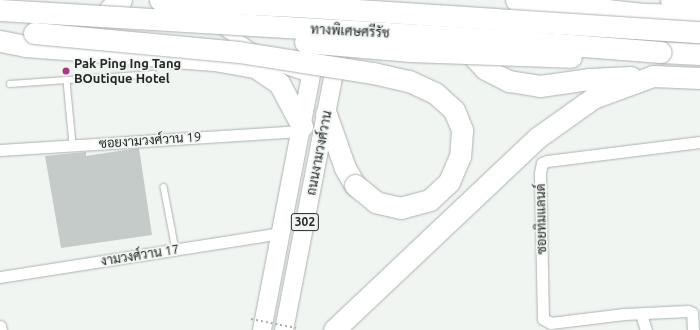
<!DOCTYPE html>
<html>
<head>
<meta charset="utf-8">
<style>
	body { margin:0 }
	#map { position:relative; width:700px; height:330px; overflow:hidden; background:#f0f5f2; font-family:Ubuntu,Sarabun,sans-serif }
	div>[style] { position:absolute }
	.building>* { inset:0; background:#c5cbc8 }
	.roads { filter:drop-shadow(0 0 1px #adb2af) drop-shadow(0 0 1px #adb2af) }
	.lane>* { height:5.5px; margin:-2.75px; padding:0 2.75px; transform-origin:2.75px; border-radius:2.75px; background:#fff }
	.street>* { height:11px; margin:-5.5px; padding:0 5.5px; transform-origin:5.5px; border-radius:5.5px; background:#fff }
	.primary>* { height:18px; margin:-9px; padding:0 9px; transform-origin:9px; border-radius:9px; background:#fff }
	.highway>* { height:21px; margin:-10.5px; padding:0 10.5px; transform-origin:10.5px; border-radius:10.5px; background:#fff }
	.path-bridge>* { height:1.5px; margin-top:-0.75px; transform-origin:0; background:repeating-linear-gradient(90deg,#aaaeac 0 2px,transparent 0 5px) }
	.bridges { filter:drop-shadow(0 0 1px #adb2af) drop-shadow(0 0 1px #adb2af) }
	.highway-bridge>* { height:21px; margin:-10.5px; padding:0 10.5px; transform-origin:10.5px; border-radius:10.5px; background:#fff }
	.dots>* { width:11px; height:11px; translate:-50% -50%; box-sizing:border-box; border:2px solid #f0f5f2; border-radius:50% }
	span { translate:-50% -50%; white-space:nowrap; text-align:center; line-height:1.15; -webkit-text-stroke:3.5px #f0f5f2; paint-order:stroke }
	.shield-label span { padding:1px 3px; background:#f0f5f2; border:1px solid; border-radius:3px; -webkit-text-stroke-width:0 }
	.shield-label { font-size:12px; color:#252726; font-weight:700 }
	.street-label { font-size:13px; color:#252726 }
	.poi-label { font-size:13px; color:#252726; font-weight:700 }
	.left { translate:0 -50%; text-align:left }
</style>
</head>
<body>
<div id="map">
	<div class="building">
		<i style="clip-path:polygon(139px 148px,152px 235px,61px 248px,45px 156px,86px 152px,86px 156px)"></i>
	</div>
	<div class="roads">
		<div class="lane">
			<i style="left:67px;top:81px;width:64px;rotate:84.6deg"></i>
			<i style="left:10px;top:84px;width:144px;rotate:-4deg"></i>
			<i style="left:164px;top:187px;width:64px;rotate:79.2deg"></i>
		</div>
		<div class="street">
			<i style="left:220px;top:27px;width:42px;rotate:34.4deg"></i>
			<i style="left:280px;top:66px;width:34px;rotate:19deg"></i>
			<i style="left:0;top:150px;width:302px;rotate:-3.6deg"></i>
			<i style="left:0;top:277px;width:284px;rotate:-8.9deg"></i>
			<i style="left:641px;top:314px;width:17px;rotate:73deg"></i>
			<i style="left:0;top:326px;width:4px;rotate:76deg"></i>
			<i style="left:693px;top:330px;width:17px;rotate:-93deg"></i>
			<i style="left:692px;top:313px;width:4px;rotate:-153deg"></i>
			<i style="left:688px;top:311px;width:64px;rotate:177.3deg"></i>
			<i style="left:624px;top:314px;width:74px;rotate:173deg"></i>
			<i style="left:551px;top:323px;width:9px;rotate:-153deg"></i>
			<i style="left:543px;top:319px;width:146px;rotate:-91.2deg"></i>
			<i style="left:540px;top:173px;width:10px;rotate:-79deg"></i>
			<i style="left:542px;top:163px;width:5px;rotate:-22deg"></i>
			<i style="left:547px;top:161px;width:154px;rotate:-7.1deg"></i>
		</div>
		<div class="primary">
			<i style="left:262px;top:330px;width:285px;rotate:-79.1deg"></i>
			<i style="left:284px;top:330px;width:336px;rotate:-79deg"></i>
		</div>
		<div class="highway">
			<i style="left:516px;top:0;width:128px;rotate:6.3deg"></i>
			<i style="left:643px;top:14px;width:57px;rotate:1deg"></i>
			<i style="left:671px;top:0;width:30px;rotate:12deg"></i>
			<i style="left:110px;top:9px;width:14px;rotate:-39deg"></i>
			<i style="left:0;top:41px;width:25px;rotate:11deg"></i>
			<i style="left:25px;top:46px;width:190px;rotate:4.2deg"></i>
			<i style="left:214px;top:60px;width:42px;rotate:9.7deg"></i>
			<i style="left:255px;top:67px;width:29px;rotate:34deg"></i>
			<i style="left:279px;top:83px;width:49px;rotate:61.9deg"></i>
			<i style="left:461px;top:43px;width:35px;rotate:47deg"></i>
			<i style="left:485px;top:69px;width:27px;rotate:27deg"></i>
			<i style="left:509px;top:81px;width:31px;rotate:9deg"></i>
			<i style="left:540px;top:86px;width:49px;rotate:-8.1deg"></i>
			<i style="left:589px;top:79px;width:42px;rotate:-2.7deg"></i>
			<i style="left:661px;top:52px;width:39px;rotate:3deg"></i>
			<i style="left:326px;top:114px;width:57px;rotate:70.6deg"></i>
			<i style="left:345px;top:168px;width:20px;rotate:60deg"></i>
			<i style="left:334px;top:330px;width:279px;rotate:-43.4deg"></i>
			<i style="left:537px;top:138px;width:69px;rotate:-35.5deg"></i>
			<i style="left:593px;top:98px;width:64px;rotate:-20.1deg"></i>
			<i style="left:653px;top:76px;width:47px;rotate:2.4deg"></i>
		</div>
	</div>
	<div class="path-bridge">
		<i style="left:251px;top:319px;width:46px;rotate:11.3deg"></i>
	</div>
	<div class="bridges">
		<div class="highway-bridge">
			<i style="left:160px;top:0;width:135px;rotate:2.5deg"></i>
			<i style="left:295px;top:6px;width:406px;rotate:3.7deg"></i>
			<i style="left:0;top:10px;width:508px;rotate:3.39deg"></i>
			<i style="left:507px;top:40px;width:154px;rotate:4.5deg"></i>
			<i style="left:34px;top:33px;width:206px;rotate:5.3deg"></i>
			<i style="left:239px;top:52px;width:136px;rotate:8.9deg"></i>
			<i style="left:373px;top:73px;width:37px;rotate:13deg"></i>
			<i style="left:409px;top:81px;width:29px;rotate:25deg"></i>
			<i style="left:435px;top:93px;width:25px;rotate:42deg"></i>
			<i style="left:454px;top:110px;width:22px;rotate:68deg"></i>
			<i style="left:462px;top:130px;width:26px;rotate:94deg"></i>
			<i style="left:460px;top:156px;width:28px;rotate:113deg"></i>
			<i style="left:449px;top:182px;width:26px;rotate:137deg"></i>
			<i style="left:430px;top:200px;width:30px;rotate:165deg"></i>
			<i style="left:401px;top:208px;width:26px;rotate:-167deg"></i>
			<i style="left:376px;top:202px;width:27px;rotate:-141deg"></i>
			<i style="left:305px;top:42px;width:106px;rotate:4.9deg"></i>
			<i style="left:411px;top:51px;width:160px;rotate:2.1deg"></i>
		</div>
	</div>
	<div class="dots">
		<i style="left:66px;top:71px;background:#ae358b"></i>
	</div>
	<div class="shield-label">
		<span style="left:305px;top:222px">302</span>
	</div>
	<div class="street-label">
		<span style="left:350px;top:31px;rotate:3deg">ทางพิเศษศรีรัช</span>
		<span style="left:150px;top:140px;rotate:-4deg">ซอยงามวงศ์วาน 19</span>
		<span style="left:319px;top:153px;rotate:-79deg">ถนนงามวงศ์วาน</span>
		<span style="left:541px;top:219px;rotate:-91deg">ซอยทิมแลนด์</span>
		<span style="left:140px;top:255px;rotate:-9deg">งามวงศ์วาน 17</span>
	</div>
	<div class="poi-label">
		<span class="left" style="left:74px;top:71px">Pak Ping Ing Tang<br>BOutique Hotel</span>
	</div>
</div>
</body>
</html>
